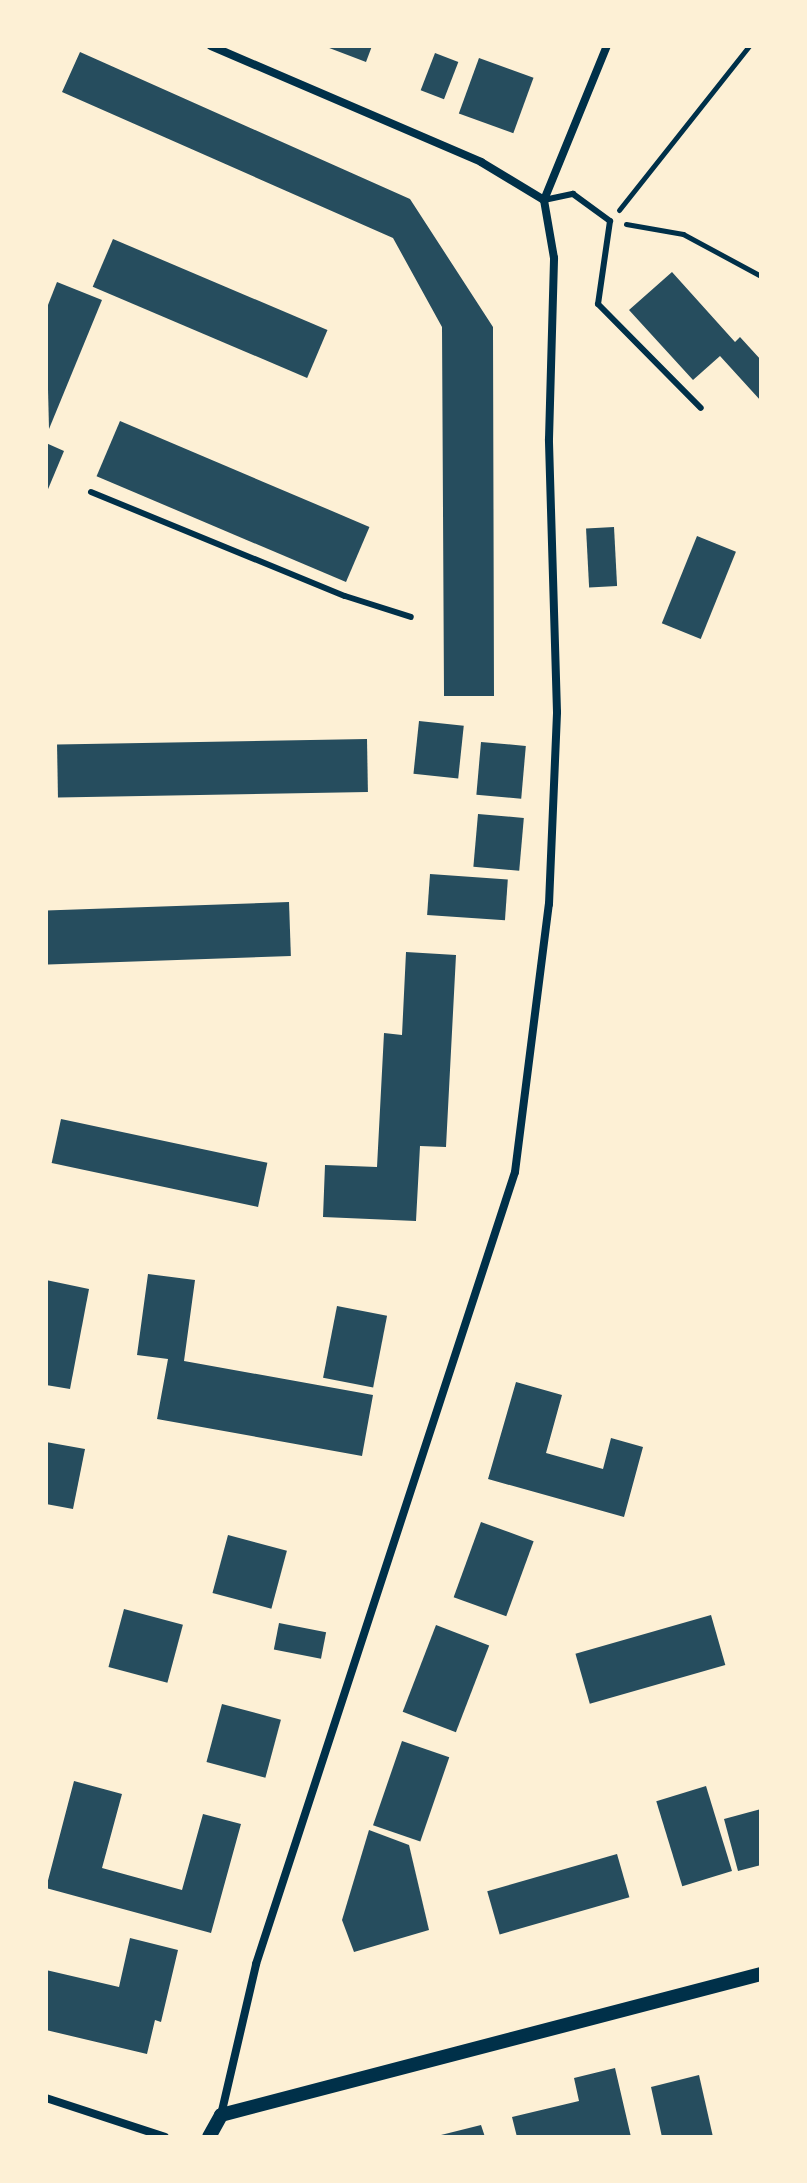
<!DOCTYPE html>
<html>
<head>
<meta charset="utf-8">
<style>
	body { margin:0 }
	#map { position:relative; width:807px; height:2183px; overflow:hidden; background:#fdf0d5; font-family:Inter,sans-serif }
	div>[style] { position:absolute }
	.building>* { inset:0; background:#264d5e; transform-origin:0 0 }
	.path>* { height:5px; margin:-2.5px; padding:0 2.5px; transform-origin:2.5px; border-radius:2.5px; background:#003049 }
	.service>* { height:6px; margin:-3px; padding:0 3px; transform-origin:3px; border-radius:3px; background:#003049 }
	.minor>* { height:8px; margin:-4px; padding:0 4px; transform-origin:4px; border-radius:4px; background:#003049 }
	.tertiary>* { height:14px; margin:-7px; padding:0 7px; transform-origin:7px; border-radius:7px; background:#003049 }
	span { translate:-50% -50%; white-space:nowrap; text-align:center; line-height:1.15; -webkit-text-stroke:6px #fdf0d5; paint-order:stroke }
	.frame { position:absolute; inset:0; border:48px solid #fdf0d5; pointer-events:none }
</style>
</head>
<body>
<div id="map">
	<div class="building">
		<i style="clip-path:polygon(324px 46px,372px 46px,366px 62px)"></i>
		<i style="clip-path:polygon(80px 52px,410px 199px,493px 327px,494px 696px,444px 696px,442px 327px,393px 238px,62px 92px)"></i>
		<i style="left:435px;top:53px;width:25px;height:40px;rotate:21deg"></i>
		<i style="left:479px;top:58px;width:58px;height:59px;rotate:20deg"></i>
		<i style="left:113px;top:239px;width:233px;height:52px;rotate:23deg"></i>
		<i style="clip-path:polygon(672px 272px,735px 342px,740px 337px,761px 360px,761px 401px,720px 356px,693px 380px,629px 310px)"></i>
		<i style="clip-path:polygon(57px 282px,102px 300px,49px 429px,46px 310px)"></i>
		<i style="left:120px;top:421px;width:271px;height:60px;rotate:23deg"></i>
		<i style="clip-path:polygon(46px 443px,64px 451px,46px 494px)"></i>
		<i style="left:614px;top:527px;width:59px;height:28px;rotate:87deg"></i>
		<i style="left:697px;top:536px;width:42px;height:94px;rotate:22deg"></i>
		<i style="left:419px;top:721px;width:45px;height:53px;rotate:6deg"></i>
		<i style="left:367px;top:739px;width:53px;height:310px;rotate:89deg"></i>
		<i style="left:481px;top:742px;width:45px;height:53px;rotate:5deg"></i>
		<i style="left:478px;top:814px;width:46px;height:53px;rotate:5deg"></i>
		<i style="left:430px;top:874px;width:78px;height:41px;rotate:4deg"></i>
		<i style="left:289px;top:902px;width:54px;height:243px;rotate:88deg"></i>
		<i style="clip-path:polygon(406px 952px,456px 955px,446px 1147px,420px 1146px,416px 1221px,323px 1217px,325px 1165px,377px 1167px,384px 1033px,402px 1035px)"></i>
		<i style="left:61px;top:1119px;width:211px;height:45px;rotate:12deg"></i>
		<i style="clip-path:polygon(148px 1274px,195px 1280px,184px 1361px,373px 1395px,362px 1456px,157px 1419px,168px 1359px,137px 1355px)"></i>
		<i style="clip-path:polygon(46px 1280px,89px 1289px,70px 1389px,46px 1385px)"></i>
		<i style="left:337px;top:1306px;width:51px;height:73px;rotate:11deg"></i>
		<i style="clip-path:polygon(516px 1382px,562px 1395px,546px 1453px,603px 1469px,611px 1438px,643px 1447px,624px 1517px,488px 1479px)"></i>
		<i style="clip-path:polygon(46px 1442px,85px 1449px,73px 1509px,46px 1504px)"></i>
		<i style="left:481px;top:1522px;width:56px;height:80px;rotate:20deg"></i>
		<i style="left:228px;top:1535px;width:61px;height:60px;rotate:15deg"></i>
		<i style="left:124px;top:1609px;width:61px;height:60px;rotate:15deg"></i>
		<i style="left:711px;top:1615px;width:52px;height:141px;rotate:74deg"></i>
		<i style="left:279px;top:1623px;width:48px;height:27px;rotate:11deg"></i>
		<i style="left:436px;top:1625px;width:57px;height:93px;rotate:21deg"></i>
		<i style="left:222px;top:1704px;width:61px;height:60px;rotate:15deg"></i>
		<i style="left:402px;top:1741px;width:50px;height:89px;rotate:19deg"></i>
		<i style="clip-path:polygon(74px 1781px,122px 1794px,102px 1868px,182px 1890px,203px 1814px,241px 1824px,211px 1933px,46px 1888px)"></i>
		<i style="left:706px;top:1786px;width:89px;height:52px;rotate:73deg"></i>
		<i style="clip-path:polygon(761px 1809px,761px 1865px,738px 1871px,724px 1819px)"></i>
		<i style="clip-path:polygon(369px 1830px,409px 1845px,429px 1930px,354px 1952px,342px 1920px)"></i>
		<i style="left:617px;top:1854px;width:45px;height:135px;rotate:74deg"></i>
		<i style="clip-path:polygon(130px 1938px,178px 1950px,161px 2022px,155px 2020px,147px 2054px,46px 2030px,46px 1970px,119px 1987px)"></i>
		<i style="clip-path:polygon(615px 2068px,631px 2137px,517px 2137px,512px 2117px,579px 2101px,574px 2078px)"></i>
		<i style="clip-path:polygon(699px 2075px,713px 2137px,662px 2137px,651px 2087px)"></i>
		<i style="clip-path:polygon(481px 2125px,485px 2137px,437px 2137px,437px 2136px)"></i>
	</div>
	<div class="path">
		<i style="left:619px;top:210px;width:209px;rotate:-51.6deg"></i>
		<i style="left:626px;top:224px;width:58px;rotate:10deg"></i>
		<i style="left:683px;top:234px;width:89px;rotate:28.3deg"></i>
	</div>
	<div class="service">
		<i style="left:544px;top:200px;width:30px;rotate:-12deg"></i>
		<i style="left:573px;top:194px;width:46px;rotate:36.1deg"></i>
		<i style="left:610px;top:221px;width:84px;rotate:98.2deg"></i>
		<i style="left:598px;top:304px;width:146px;rotate:45.3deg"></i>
		<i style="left:91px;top:492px;width:274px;rotate:22.3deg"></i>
		<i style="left:345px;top:596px;width:69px;rotate:17.7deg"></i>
	</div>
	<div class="minor">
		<i style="left:211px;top:46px;width:294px;rotate:23.2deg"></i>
		<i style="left:481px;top:162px;width:74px;rotate:31.1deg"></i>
		<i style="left:46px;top:2098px;width:125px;rotate:18.1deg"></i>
		<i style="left:221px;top:2115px;width:155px;rotate:-76.9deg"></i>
		<i style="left:256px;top:1964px;width:833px;rotate:-71.89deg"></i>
		<i style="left:515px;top:1172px;width:270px;rotate:-82.8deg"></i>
		<i style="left:549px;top:904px;width:192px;rotate:-87.6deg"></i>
		<i style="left:557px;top:712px;width:273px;rotate:-91.7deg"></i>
		<i style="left:549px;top:439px;width:181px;rotate:-88.4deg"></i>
		<i style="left:554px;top:258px;width:59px;rotate:-99.8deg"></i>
		<i style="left:544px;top:200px;width:166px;rotate:-67.8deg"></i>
	</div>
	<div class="tertiary">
		<i style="left:209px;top:2137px;width:25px;rotate:-61deg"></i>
		<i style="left:221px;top:2115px;width:558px;rotate:-14.63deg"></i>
	</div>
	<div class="frame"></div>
</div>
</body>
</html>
